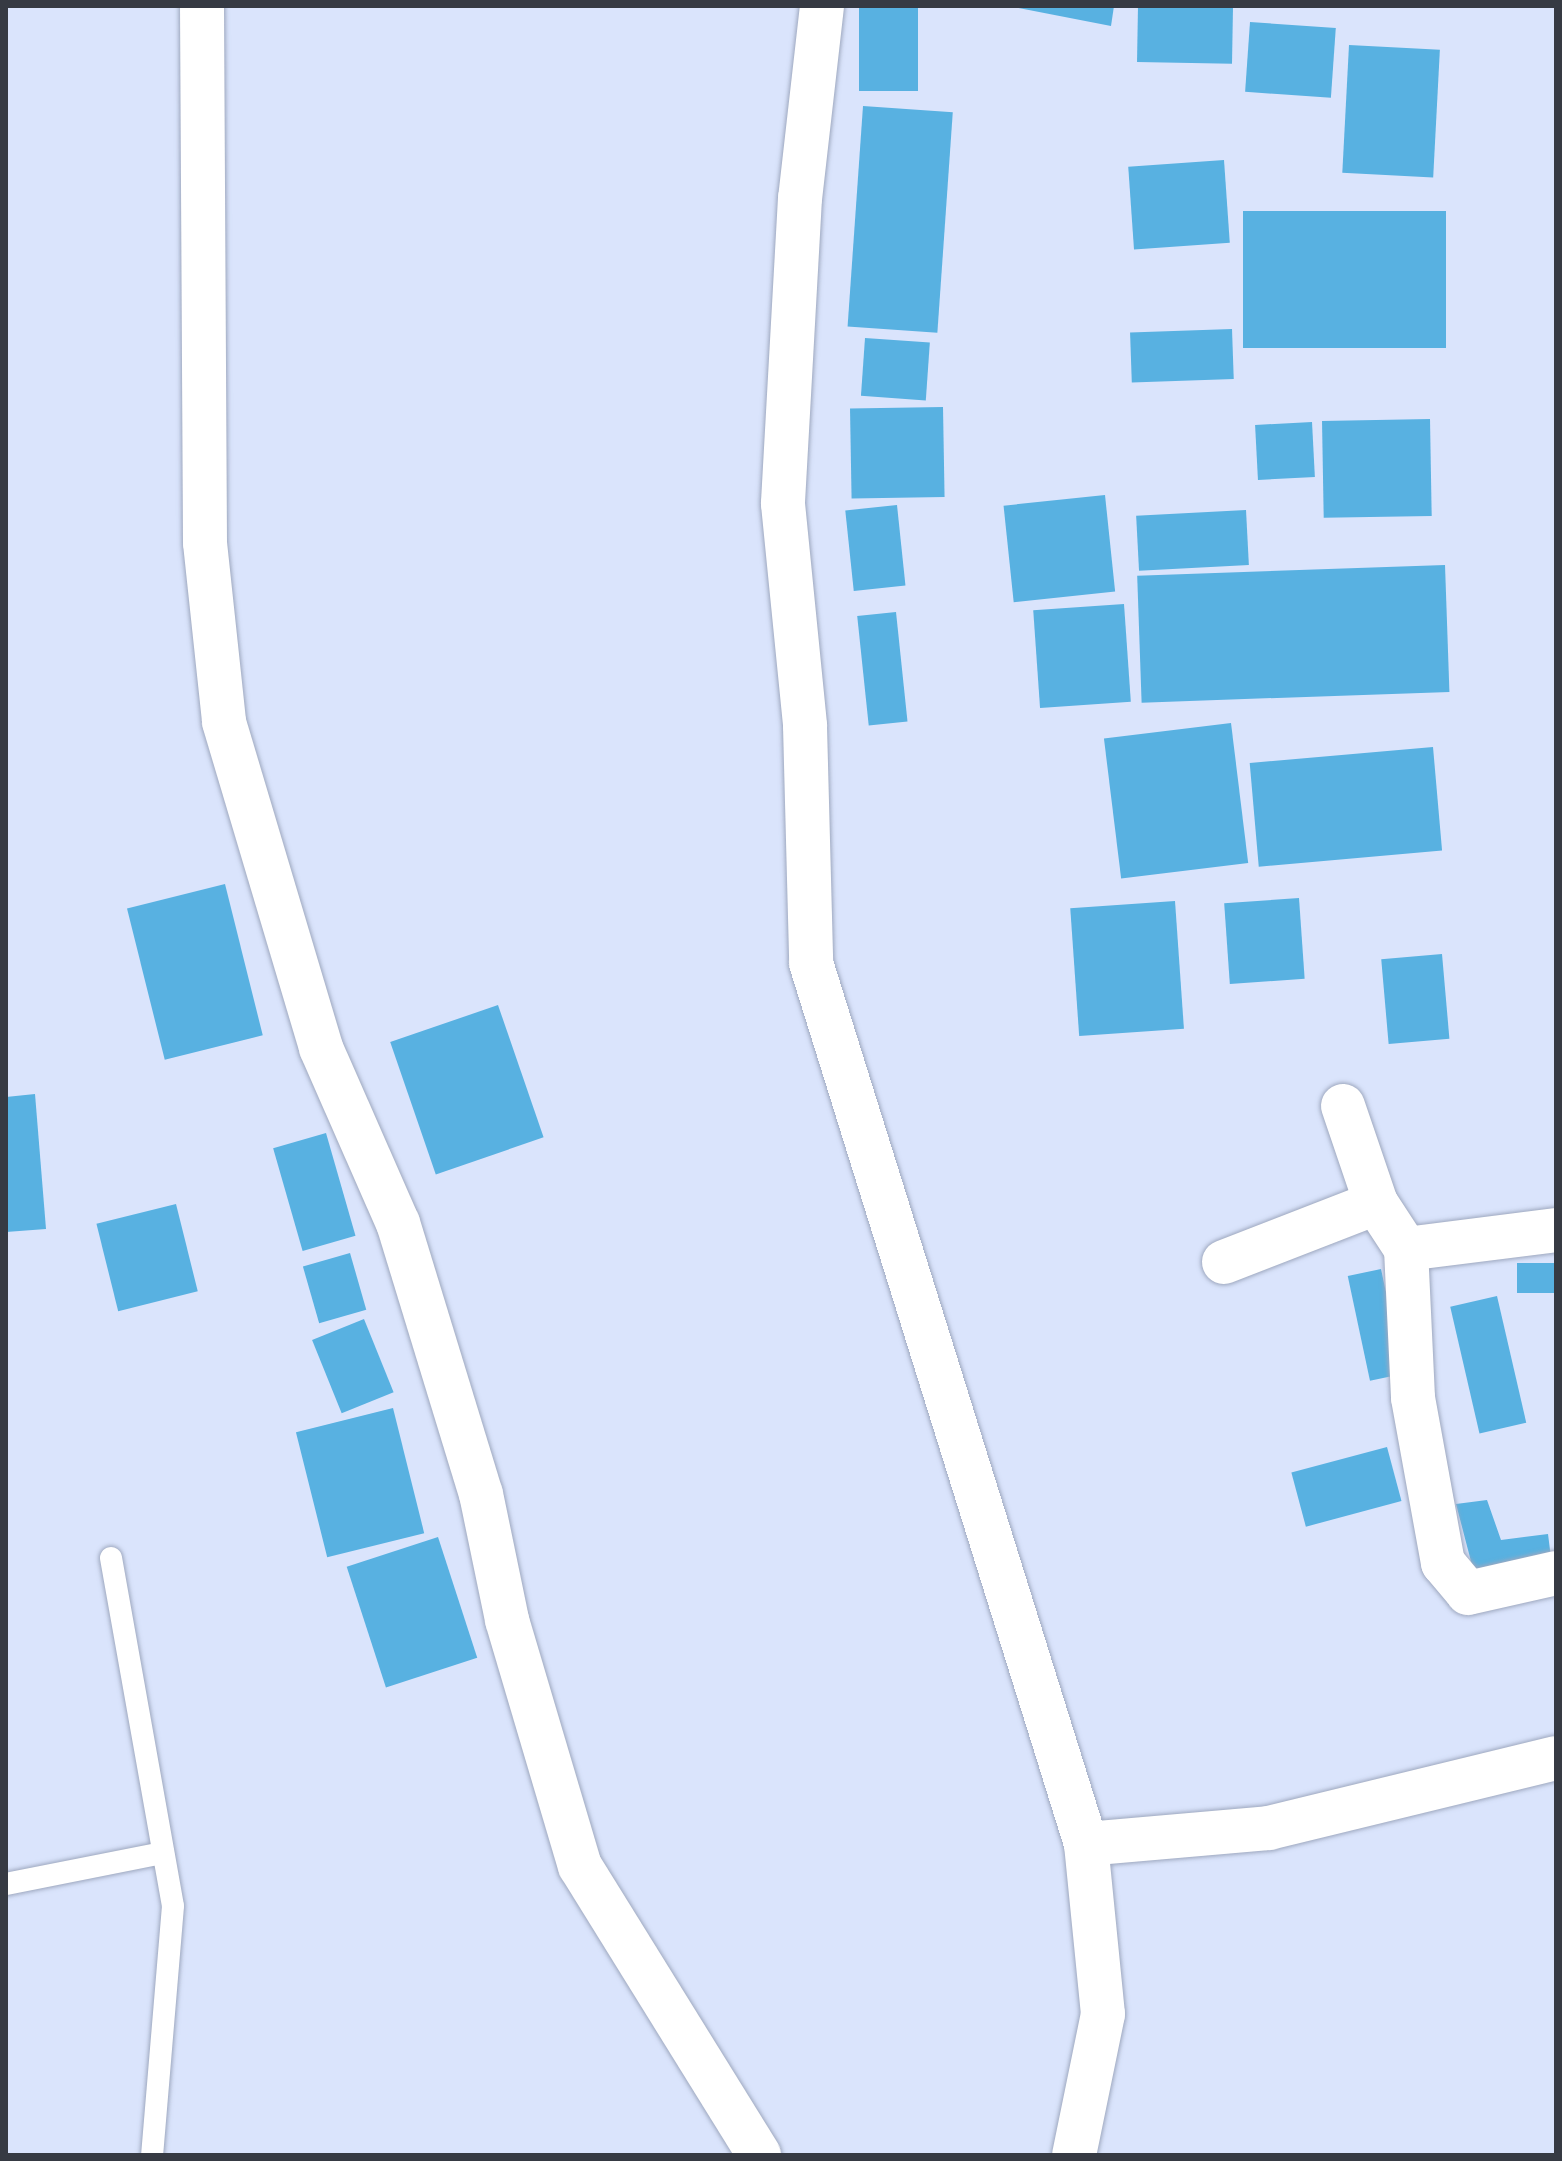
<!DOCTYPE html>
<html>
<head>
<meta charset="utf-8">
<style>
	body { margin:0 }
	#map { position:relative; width:1562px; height:2161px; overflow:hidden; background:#dae4fc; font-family:Lato,sans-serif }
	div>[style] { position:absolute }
	.building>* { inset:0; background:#58b1e1; transform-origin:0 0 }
	.roads { filter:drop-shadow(0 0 2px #9ea8bf) drop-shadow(0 0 2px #9ea8bf) }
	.service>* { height:22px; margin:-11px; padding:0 11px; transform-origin:11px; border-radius:11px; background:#fff }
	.minor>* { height:44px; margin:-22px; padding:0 22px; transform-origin:22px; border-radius:22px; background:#fff }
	span { translate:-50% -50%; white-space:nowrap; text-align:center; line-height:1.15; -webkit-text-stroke:7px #dae4fc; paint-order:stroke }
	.frame { position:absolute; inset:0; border:8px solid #363a43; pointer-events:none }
</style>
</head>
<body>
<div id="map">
	<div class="building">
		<i style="left:859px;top:6px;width:59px;height:85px"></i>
		<i style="clip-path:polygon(1008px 6px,1114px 6px,1111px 26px)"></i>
		<i style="left:1138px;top:6px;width:95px;height:56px;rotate:1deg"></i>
		<i style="left:1250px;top:22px;width:86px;height:70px;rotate:4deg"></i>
		<i style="left:1349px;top:45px;width:91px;height:128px;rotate:3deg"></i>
		<i style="left:863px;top:106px;width:90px;height:221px;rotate:4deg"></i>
		<i style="left:1224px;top:160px;width:83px;height:96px;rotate:86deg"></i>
		<i style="left:1243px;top:211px;width:203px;height:137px"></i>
		<i style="left:1232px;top:329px;width:50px;height:102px;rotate:88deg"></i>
		<i style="left:865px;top:338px;width:65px;height:58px;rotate:4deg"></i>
		<i style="left:943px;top:407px;width:90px;height:93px;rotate:89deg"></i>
		<i style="left:1430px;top:419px;width:97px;height:108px;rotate:89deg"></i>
		<i style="left:1312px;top:422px;width:55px;height:57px;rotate:87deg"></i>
		<i style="left:1105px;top:495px;width:97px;height:102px;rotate:84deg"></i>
		<i style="left:897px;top:505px;width:81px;height:52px;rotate:84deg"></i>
		<i style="left:1246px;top:510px;width:55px;height:110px;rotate:87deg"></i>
		<i style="left:1445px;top:565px;width:127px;height:308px;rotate:88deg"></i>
		<i style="left:1124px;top:604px;width:98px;height:91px;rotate:86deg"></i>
		<i style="left:896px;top:612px;width:110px;height:39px;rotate:84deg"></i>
		<i style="left:1231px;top:723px;width:141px;height:128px;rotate:83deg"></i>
		<i style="left:1433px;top:747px;width:104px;height:184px;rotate:85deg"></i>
		<i style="left:225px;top:884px;width:156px;height:101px;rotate:76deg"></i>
		<i style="left:1299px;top:898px;width:81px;height:75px;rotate:86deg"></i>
		<i style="left:1175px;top:901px;width:128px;height:105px;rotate:86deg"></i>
		<i style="left:1442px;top:954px;width:85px;height:61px;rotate:85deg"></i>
		<i style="left:498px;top:1005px;width:140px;height:114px;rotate:71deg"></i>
		<i style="clip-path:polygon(35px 1094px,46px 1229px,6px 1232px,6px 1097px)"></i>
		<i style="left:326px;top:1133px;width:107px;height:55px;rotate:74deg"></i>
		<i style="left:176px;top:1204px;width:90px;height:82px;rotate:76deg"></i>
		<i style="left:350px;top:1253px;width:59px;height:49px;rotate:74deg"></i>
		<i style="left:1556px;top:1263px;width:30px;height:39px;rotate:90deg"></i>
		<i style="left:1381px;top:1269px;width:107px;height:34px;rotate:78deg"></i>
		<i style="left:1497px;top:1296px;width:130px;height:48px;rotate:77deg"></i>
		<i style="left:364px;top:1319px;width:79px;height:56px;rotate:68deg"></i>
		<i style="left:393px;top:1408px;width:129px;height:100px;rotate:76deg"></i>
		<i style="left:1387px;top:1447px;width:56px;height:99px;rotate:75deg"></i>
		<i style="clip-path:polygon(1487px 1500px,1501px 1540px,1548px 1534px,1552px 1566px,1473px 1569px,1456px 1504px)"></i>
		<i style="left:438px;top:1537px;width:127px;height:96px;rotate:72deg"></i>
	</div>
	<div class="roads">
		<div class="service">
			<i style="left:111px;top:1558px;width:353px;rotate:79.9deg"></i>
			<i style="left:173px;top:1906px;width:250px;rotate:94.8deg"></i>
			<i style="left:6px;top:1884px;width:160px;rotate:-11.2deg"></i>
		</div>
		<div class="minor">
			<i style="left:202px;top:6px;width:537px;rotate:89.68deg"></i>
			<i style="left:205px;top:543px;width:180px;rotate:83.9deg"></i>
			<i style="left:224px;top:722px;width:340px;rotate:73.4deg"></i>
			<i style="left:321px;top:1048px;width:191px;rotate:66.3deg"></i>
			<i style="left:398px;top:1223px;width:283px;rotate:73deg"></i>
			<i style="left:481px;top:1494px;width:129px;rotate:78.3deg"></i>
			<i style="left:507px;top:1620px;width:257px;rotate:73.5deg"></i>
			<i style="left:580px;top:1866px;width:340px;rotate:58.2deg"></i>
			<i style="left:822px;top:6px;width:193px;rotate:96.5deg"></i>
			<i style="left:800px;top:198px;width:306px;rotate:93.2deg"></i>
			<i style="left:783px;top:504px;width:223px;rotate:84.3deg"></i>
			<i style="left:805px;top:726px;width:237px;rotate:88.5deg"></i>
			<i style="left:811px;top:963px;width:923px;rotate:72.66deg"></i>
			<i style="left:1086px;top:1844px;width:171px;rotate:84.3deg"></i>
			<i style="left:1103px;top:2014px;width:144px;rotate:101.6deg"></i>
			<i style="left:1343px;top:1106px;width:102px;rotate:71.2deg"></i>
			<i style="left:1376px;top:1203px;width:55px;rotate:56.9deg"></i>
			<i style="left:1406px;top:1249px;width:149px;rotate:87.3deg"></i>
			<i style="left:1413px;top:1398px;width:168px;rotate:79.7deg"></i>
			<i style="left:1443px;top:1563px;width:39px;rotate:50deg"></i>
			<i style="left:1468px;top:1593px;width:90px;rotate:-12.8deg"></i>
			<i style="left:1406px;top:1249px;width:151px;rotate:-7.2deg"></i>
			<i style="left:1224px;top:1262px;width:163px;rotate:-21.2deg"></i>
			<i style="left:1086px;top:1844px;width:184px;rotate:-5deg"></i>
			<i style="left:1269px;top:1828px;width:295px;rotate:-13.7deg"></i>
		</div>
	</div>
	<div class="frame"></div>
</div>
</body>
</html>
